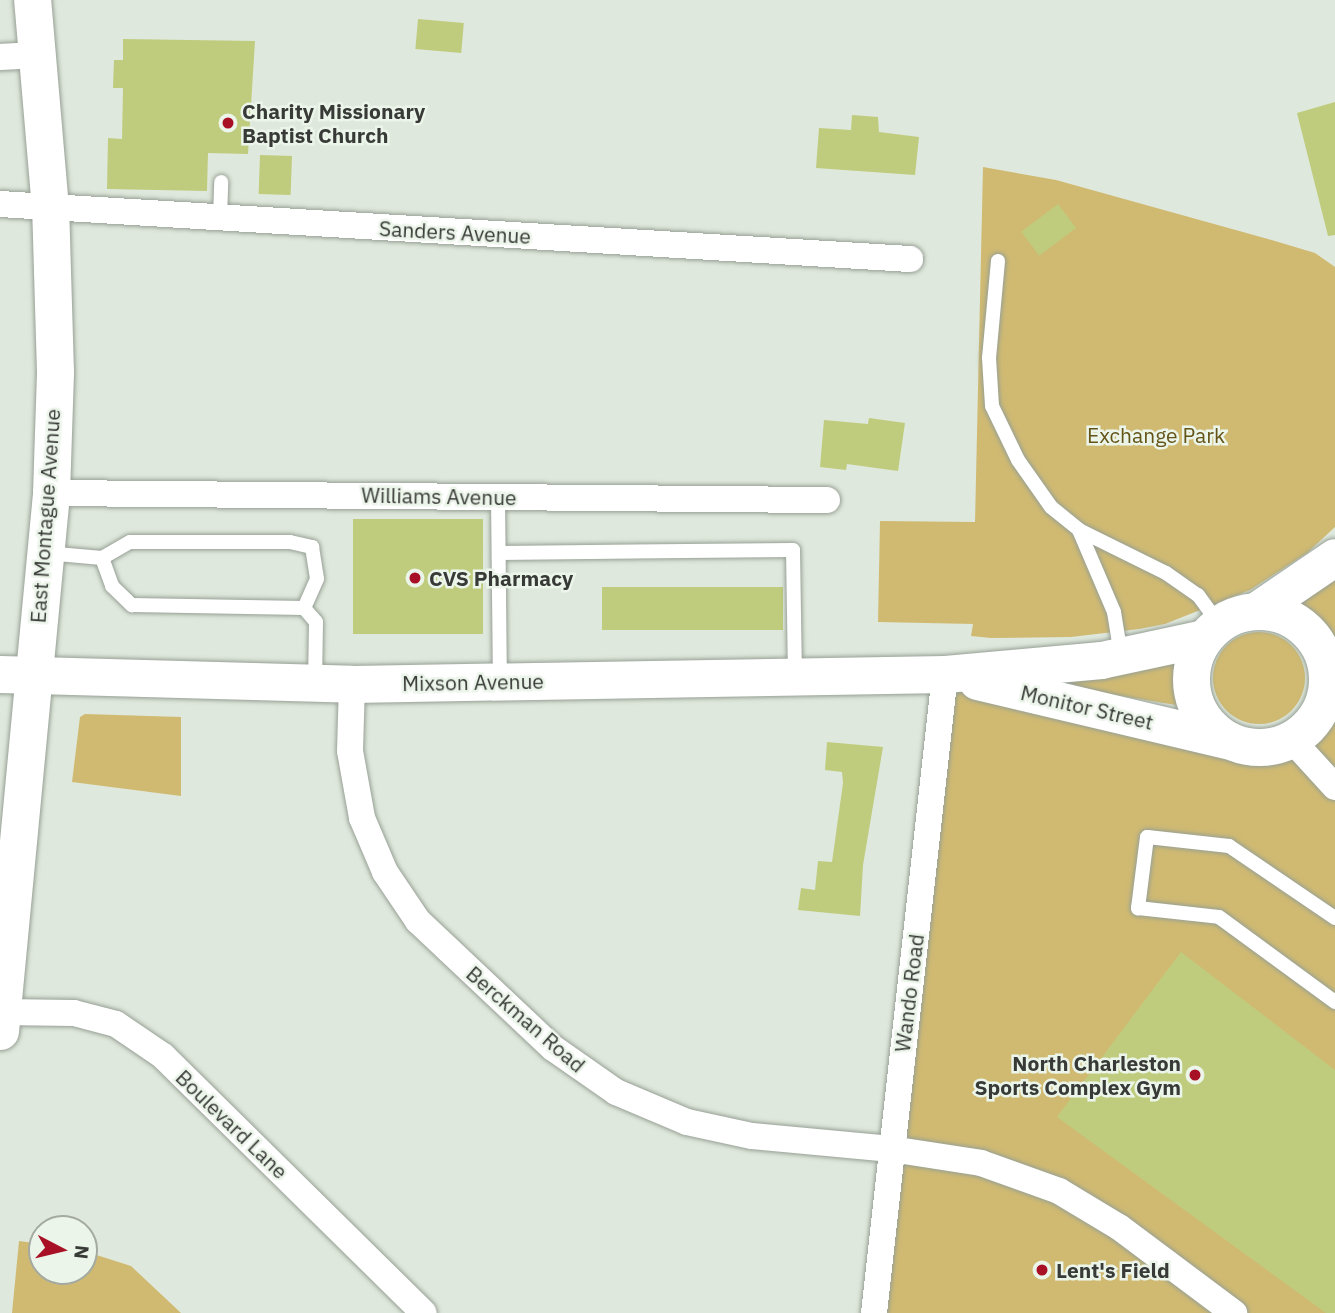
<!DOCTYPE html>
<html>
<head>
<meta charset="utf-8">
<style>
	body { margin:0 }
	#map { position:relative; width:1335px; height:1313px; overflow:hidden; background:#dfe8dc; font-family:"IBM Plex Sans",sans-serif }
	div>[style] { position:absolute }
	.green>* { inset:0; background:#d0ba72 }
	.round { border-radius:50% }
	.building>* { inset:0; background:#bfcc7d; transform-origin:0 0 }
	.roads { filter:drop-shadow(0 0 2px #97a095) drop-shadow(0 0 2px #97a095) }
	.lane>* { height:14px; margin:-7px; padding:0 7px; transform-origin:7px; border-radius:7px; background:#fff }
	.street>* { height:26px; margin:-13px; padding:0 13px; transform-origin:13px; border-radius:13px; background:#fff }
	.secondary>* { height:37px; margin:-18.5px; padding:0 18.5px; transform-origin:18.5px; border-radius:18.5px; background:#fff }
	.secondary>.ring { margin:-18.5px; padding:0; box-sizing:content-box; background:none; border:37px solid #fff; border-radius:50% }
	.dots>* { width:19px; height:19px; translate:-50% -50%; box-sizing:border-box; border:4px solid #ecf5ea; border-radius:50% }
	span { translate:-50% -50%; white-space:nowrap; text-align:center; line-height:1.15; -webkit-text-stroke:5px #ecf5ea; paint-order:stroke }
	.poi-label { font-size:21px; color:#373a36; font-weight:700 }
	.left { translate:0 -50%; text-align:left }
	.right { translate:-100% -50%; text-align:right }
	.street-label { font-size:21px; color:#373a36 }
	.park-label { font-size:21px; color:#645418 }
	.north { position:absolute; left:28px; top:1215px; width:70px; height:70px; box-sizing:border-box; background:#ecf5ea; border:2px solid #a4aaa2; border-radius:50%; rotate:97deg; font-size:19px; font-weight:700; line-height:28px; text-align:center; color:#373a36 }
	.north::after { content:''; display:block; margin:auto; width:24px; height:32px; background:#a81125; clip-path:polygon(50% 0,100% 100%,50% 72%,0 100%) }
</style>
</head>
<body>
<div id="map">
	<div class="green">
		<i style="clip-path:polygon(983px 167px,1056px 180px,1268px 239px,1315px 253px,1335px 267px,1335px 527px,1307px 553px,1250px 590px,1165px 624px,1139px 629px,1071px 637px,991px 638px,971px 636px,973px 624px,878px 622px,880px 521px,975px 522px)"></i>
		<i style="clip-path:polygon(1335px 579px,1335px 642px,1302px 612px,1301px 604px)"></i>
		<i class="round" style="left:1213px;top:632px;width:92px;height:92px"></i>
		<i style="clip-path:polygon(1183px 661px,1182px 706px,1079px 689px,1070px 682px,1071px 677px)"></i>
		<i style="clip-path:polygon(1335px 665px,1335px 1313px,874px 1313px,945px 674px,1250px 747px,1271px 747px,1306px 728px,1318px 712px,1327px 675px)"></i>
		<i style="clip-path:polygon(85px 714px,181px 717px,181px 796px,72px 782px,80px 717px)"></i>
		<i style="clip-path:polygon(19px 1241px,42px 1244px,42px 1271px,84px 1271px,84px 1251px,131px 1266px,181px 1313px,12px 1313px)"></i>
	</div>
	<div class="building">
		<i style="left:418px;top:19px;width:46px;height:30px;rotate:5deg"></i>
		<i style="clip-path:polygon(123px 39px,255px 41px,248px 154px,208px 153px,207px 191px,107px 189px,108px 138px,122px 139px,123px 88px,113px 88px,114px 60px,123px 60px)"></i>
		<i style="clip-path:polygon(1335px 102px,1335px 235px,1328px 236px,1297px 113px)"></i>
		<i style="clip-path:polygon(852px 115px,878px 117px,879px 132px,919px 137px,915px 175px,816px 168px,819px 128px,851px 130px)"></i>
		<i style="left:260px;top:155px;width:32px;height:39px;rotate:2deg"></i>
		<i style="left:1058px;top:204px;width:30px;height:46px;rotate:53deg"></i>
		<i style="clip-path:polygon(869px 418px,905px 423px,898px 471px,847px 464px,846px 470px,820px 467px,824px 420px,868px 424px)"></i>
		<i style="left:483px;top:519px;width:115px;height:130px;rotate:90deg"></i>
		<i style="left:602px;top:587px;width:181px;height:43px"></i>
		<i style="clip-path:polygon(827px 742px,883px 747px,863px 865px,860px 916px,798px 910px,801px 888px,815px 890px,818px 861px,832px 862px,843px 783px,842px 772px,825px 770px)"></i>
		<i style="clip-path:polygon(1181px 952px,1335px 1070px,1335px 1313px,1326px 1313px,1057px 1117px)"></i>
	</div>
	<div class="roads">
		<div class="lane">
			<i style="left:220px;top:218px;width:36px;rotate:-88deg"></i>
			<i style="left:998px;top:261px;width:97px;rotate:95.3deg"></i>
			<i style="left:989px;top:358px;width:48px;rotate:86.4deg"></i>
			<i style="left:992px;top:406px;width:60px;rotate:64.3deg"></i>
			<i style="left:1018px;top:460px;width:57px;rotate:54.9deg"></i>
			<i style="left:1051px;top:507px;width:36px;rotate:39deg"></i>
			<i style="left:1079px;top:530px;width:97px;rotate:26.3deg"></i>
			<i style="left:1166px;top:573px;width:39px;rotate:35deg"></i>
			<i style="left:1198px;top:595px;width:34px;rotate:54deg"></i>
			<i style="left:498px;top:497px;width:183px;rotate:89.4deg"></i>
			<i style="left:1079px;top:530px;width:89px;rotate:66.9deg"></i>
			<i style="left:1114px;top:612px;width:44px;rotate:80.8deg"></i>
			<i style="left:46px;top:553px;width:56px;rotate:5.1deg"></i>
			<i style="left:102px;top:558px;width:30px;rotate:70deg"></i>
			<i style="left:112px;top:586px;width:28px;rotate:44deg"></i>
			<i style="left:132px;top:605px;width:172px;rotate:1deg"></i>
			<i style="left:304px;top:608px;width:18px;rotate:49deg"></i>
			<i style="left:316px;top:622px;width:61px;rotate:90.9deg"></i>
			<i style="left:499px;top:553px;width:294px;rotate:-0.6deg"></i>
			<i style="left:793px;top:550px;width:124px;rotate:89.1deg"></i>
			<i style="left:102px;top:558px;width:32px;rotate:-30deg"></i>
			<i style="left:130px;top:542px;width:160px"></i>
			<i style="left:290px;top:542px;width:23px;rotate:13deg"></i>
			<i style="left:312px;top:547px;width:32px;rotate:81deg"></i>
			<i style="left:317px;top:579px;width:32px;rotate:114deg"></i>
			<i style="left:1335px;top:918px;width:128px;rotate:-145.8deg"></i>
			<i style="left:1229px;top:846px;width:82px;rotate:-173.7deg"></i>
			<i style="left:1147px;top:837px;width:72px;rotate:97.2deg"></i>
			<i style="left:1138px;top:908px;width:81px;rotate:6.3deg"></i>
			<i style="left:1219px;top:917px;width:144px;rotate:36.2deg"></i>
		</div>
		<div class="street">
			<i style="left:0;top:57px;width:38px;rotate:-3deg"></i>
			<i style="left:0;top:204px;width:912px;rotate:3.46deg"></i>
			<i style="left:51px;top:493px;width:776px;rotate:0.52deg"></i>
			<i style="left:352px;top:684px;width:67px;rotate:91.7deg"></i>
			<i style="left:350px;top:751px;width:68px;rotate:79.8deg"></i>
			<i style="left:362px;top:818px;width:59px;rotate:66.9deg"></i>
			<i style="left:385px;top:872px;width:59px;rotate:56deg"></i>
			<i style="left:418px;top:921px;width:185px;rotate:43.3deg"></i>
			<i style="left:553px;top:1048px;width:77px;rotate:34.9deg"></i>
			<i style="left:616px;top:1092px;width:77px;rotate:22.9deg"></i>
			<i style="left:687px;top:1122px;width:66px;rotate:12.2deg"></i>
			<i style="left:752px;top:1136px;width:140px;rotate:5.3deg"></i>
			<i style="left:891px;top:1149px;width:91px;rotate:8.8deg"></i>
			<i style="left:981px;top:1163px;width:83px;rotate:19.7deg"></i>
			<i style="left:1059px;top:1191px;width:70px;rotate:31deg"></i>
			<i style="left:1119px;top:1227px;width:144px;rotate:36.8deg"></i>
			<i style="left:1291px;top:739px;width:65px;rotate:47.5deg"></i>
			<i style="left:2px;top:1012px;width:72px;rotate:0.8deg"></i>
			<i style="left:74px;top:1013px;width:43px;rotate:14.7deg"></i>
			<i style="left:116px;top:1024px;width:57px;rotate:34.2deg"></i>
			<i style="left:163px;top:1056px;width:366px;rotate:44.6deg"></i>
			<i style="left:874px;top:1313px;width:643px;rotate:-83.66deg"></i>
		</div>
		<div class="secondary">
			<i style="left:1257px;top:610px;width:94px;rotate:-34.2deg"></i>
			<i class="ring" style="left:1191px;top:611px;width:99px;height:99px"></i>
			<i style="left:0;top:674px;width:352px;rotate:1.6deg"></i>
			<i style="left:352px;top:684px;width:593px;rotate:-0.97deg"></i>
			<i style="left:945px;top:674px;width:157px;rotate:-5.1deg"></i>
			<i style="left:1101px;top:660px;width:105px;rotate:-12.1deg"></i>
			<i style="left:977px;top:681px;width:257px;rotate:13.3deg"></i>
			<i style="left:0;top:1031px;width:540px;rotate:-84.58deg"></i>
			<i style="left:51px;top:493px;width:121px;rotate:-88.1deg"></i>
			<i style="left:55px;top:372px;width:164px;rotate:-91.7deg"></i>
			<i style="left:50px;top:208px;width:209px;rotate:-94.9deg"></i>
		</div>
	</div>
	<div class="dots">
		<i style="left:228px;top:123px;background:#a81125"></i>
		<i style="left:415px;top:578px;background:#a81125"></i>
		<i style="left:1195px;top:1075px;background:#a81125"></i>
		<i style="left:1042px;top:1270px;background:#a81125"></i>
	</div>
	<div class="poi-label">
		<span class="left" style="left:242px;top:123px">Charity Missionary<br>Baptist Church</span>
		<span class="left" style="left:429px;top:578px">CVS Pharmacy</span>
		<span class="right" style="left:1181px;top:1075px">North Charleston<br>Sports Complex Gym</span>
		<span class="left" style="left:1056px;top:1270px">Lent's Field</span>
	</div>
	<div class="street-label">
		<span style="left:455px;top:232px;rotate:3deg">Sanders Avenue</span>
		<span style="left:439px;top:496px;rotate:1deg">Williams Avenue</span>
		<span style="left:45px;top:516px;rotate:-86deg">East Montague Avenue</span>
		<span style="left:473px;top:682px;rotate:-1deg">Mixson Avenue</span>
		<span style="left:1087px;top:707px;rotate:13deg">Monitor Street</span>
		<span style="left:909px;top:993px;rotate:-83deg">Wando Road</span>
		<span style="left:526px;top:1019px;rotate:41deg">Berckman Road</span>
		<span style="left:232px;top:1124px;rotate:44deg">Boulevard Lane</span>
	</div>
	<div class="park-label">
		<span style="left:1156px;top:435px">Exchange Park</span>
	</div>
	<div class="north">N</div>
</div>
</body>
</html>
